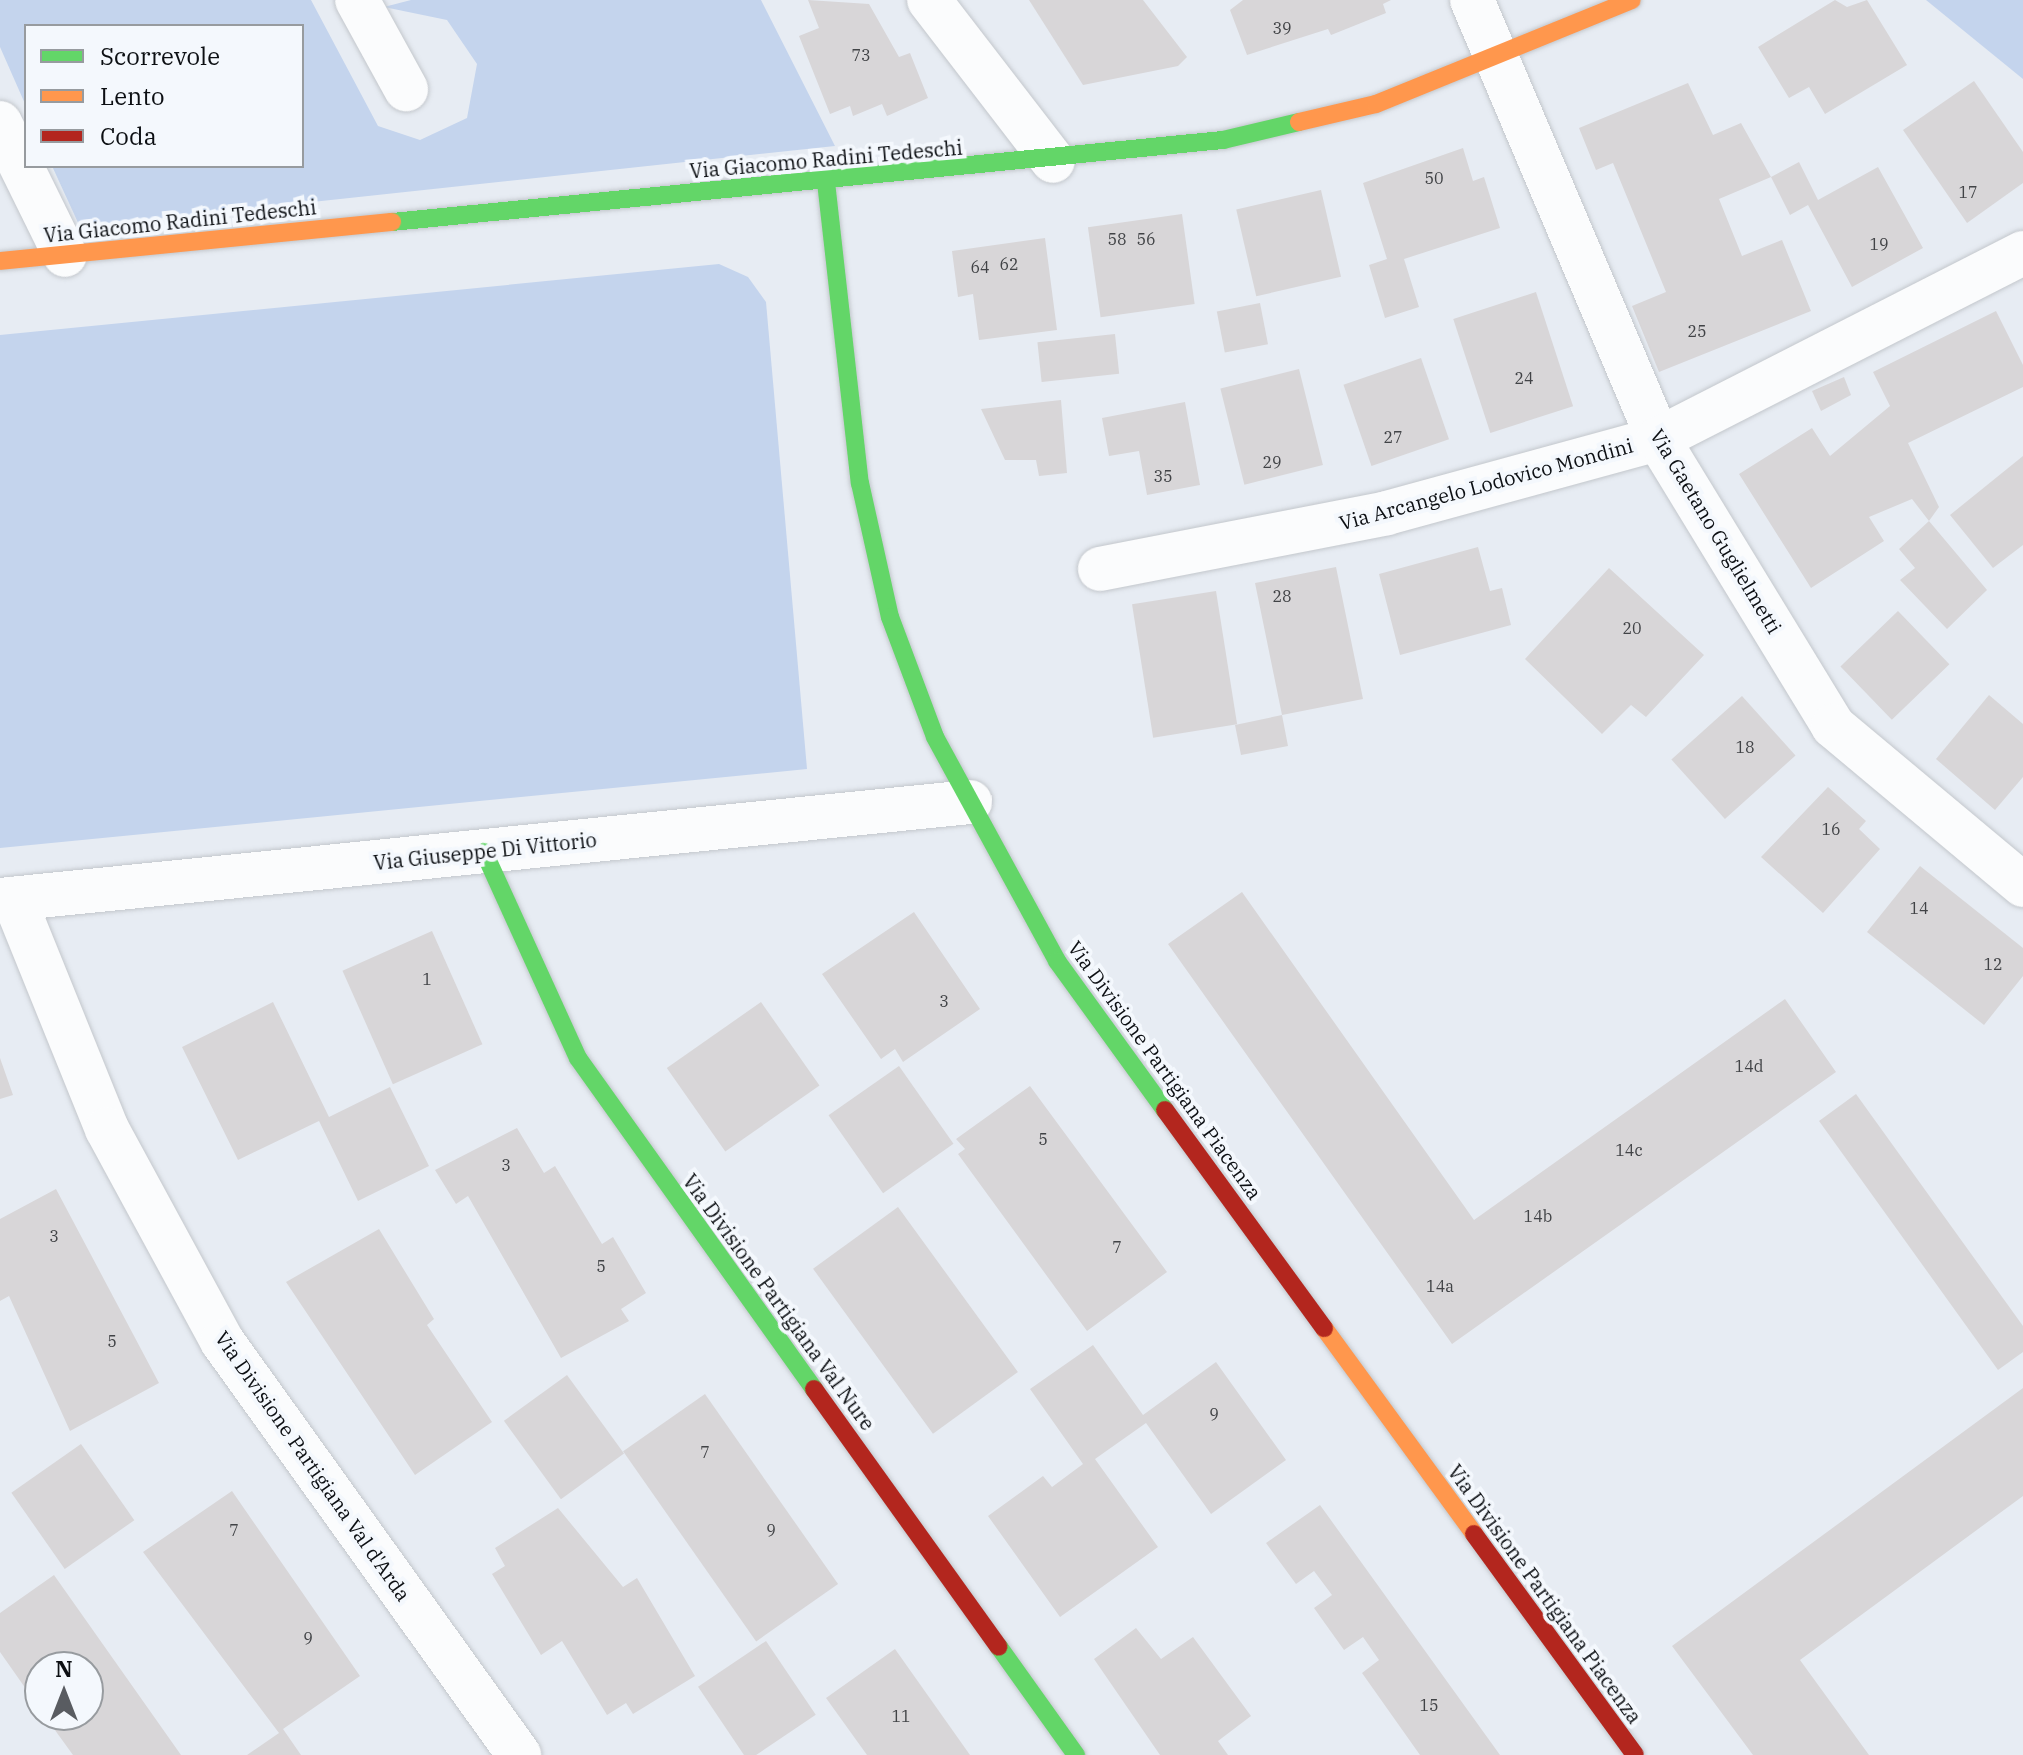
<!DOCTYPE html>
<html>
<head>
<meta charset="utf-8">
<style>
	body { margin:0 }
	#map { position:relative; width:2023px; height:1755px; overflow:hidden; background:#e7ecf3; font-family:"IBM Plex Serif",serif }
	div>[style] { position:absolute }
	.green>* { inset:0; background:#c4d4ed }
	.building>* { inset:0; background:#d8d6d8; transform-origin:0 0 }
	.roads { filter:drop-shadow(0 0 2px #c3c7cc) drop-shadow(0 0 2px #c3c7cc) }
	.street>* { height:44px; margin:-22px; padding:0 22px; transform-origin:22px; border-radius:22px; background:#fbfcfd }
	.fast>* { height:18px; margin:-9px; padding:0 9px; transform-origin:9px; border-radius:9px; background:#63d668 }
	.slow>* { height:18px; margin:-9px; padding:0 9px; transform-origin:9px; border-radius:9px; background:#ff974d }
	.jam>* { height:18px; margin:-9px; padding:0 9px; transform-origin:9px; border-radius:9px; background:#b3261e }
	span { translate:-50% -50%; white-space:nowrap; text-align:center; line-height:1.15; -webkit-text-stroke:8px #f4f8fd; paint-order:stroke }
	.number-label { font-size:16px; color:#414346 }
	.number-label span { -webkit-text-stroke-width:0 }
	.street-label { font-size:20px; color:#0c0f13 }
	.legend { position:absolute; left:24px; top:24px; width:280px; height:144px; box-sizing:border-box; background:#f4f8fd; border:2px solid #979b9f; margin:0; padding:10px 14px; list-style:none; font-size:24px; color:#0c0f13 }
	.legend li { display:flex; align-items:center; gap:16px; height:40px }
	.legend b { width:40px; border:2px solid #979b9f }
	.north { position:absolute; left:24px; top:1651px; width:80px; height:80px; box-sizing:border-box; background:#f4f8fd; border:2px solid #979b9f; border-radius:50%; rotate:0deg; font-size:22px; font-weight:700; line-height:32px; text-align:center; color:#0c0f13 }
	.north::after { content:''; display:block; margin:auto; width:28px; height:36px; background:#595c61; clip-path:polygon(50% 0,100% 100%,50% 72%,0 100%) }
</style>
</head>
<body>
<div id="map">
	<div class="green">
		<i style="clip-path:polygon(0 0,311px 0,378px 126px,420px 140px,467px 118px,477px 64px,447px 20px,384px 7px,411px 0,761px 0,835px 146px,80px 227px,52px 166px,302px 166px,302px 26px,26px 26px,26px 106px,0 47px)"></i>
		<i style="clip-path:polygon(1926px 0,2023px 0,2023px 79px)"></i>
		<i style="clip-path:polygon(719px 264px,748px 277px,766px 302px,807px 769px,0 848px,0 335px)"></i>
	</div>
	<div class="building">
		<i style="clip-path:polygon(808px 0,869px 4px,899px 57px,910px 53px,928px 98px,887px 116px,882px 104px,853px 116px,850px 106px,830px 114px,799px 36px,819px 28px)"></i>
		<i style="clip-path:polygon(1029px 0,1143px 0,1187px 57px,1178px 66px,1083px 85px)"></i>
		<i style="clip-path:polygon(1243px 0,1391px 0,1383px 4px,1386px 13px,1331px 35px,1328px 29px,1247px 55px,1230px 10px)"></i>
		<i style="clip-path:polygon(1835px 0,1847px 7px,1867px 0,1907px 65px,1825px 114px,1809px 87px,1789px 98px,1758px 47px)"></i>
		<i style="clip-path:polygon(1974px 81px,2023px 152px,2023px 183px,1967px 223px,1903px 130px)"></i>
		<i style="clip-path:polygon(1688px 83px,1713px 135px,1741px 123px,1771px 177px,1799px 162px,1818px 200px,1878px 167px,1923px 248px,1852px 287px,1808px 205px,1790px 215px,1771px 177px,1719px 199px,1742px 256px,1782px 240px,1811px 311px,1659px 372px,1632px 306px,1666px 292px,1613px 163px,1596px 170px,1579px 128px)"></i>
		<i style="clip-path:polygon(1463px 148px,1473px 181px,1484px 177px,1500px 228px,1404px 259px,1419px 307px,1385px 318px,1369px 265px,1387px 259px,1363px 183px)"></i>
		<i style="left:1321px;top:190px;width:89px;height:87px;rotate:77deg"></i>
		<i style="left:1182px;top:214px;width:91px;height:95px;rotate:82deg"></i>
		<i style="clip-path:polygon(1045px 238px,1057px 330px,979px 340px,973px 294px,958px 297px,952px 251px)"></i>
		<i style="left:1536px;top:292px;width:120px;height:87px;rotate:72deg"></i>
		<i style="left:1260px;top:303px;width:42px;height:44px;rotate:79deg"></i>
		<i style="clip-path:polygon(1996px 311px,2023px 365px,2023px 387px,1908px 443px,1939px 507px,1929px 521px,1912px 499px,1869px 517px,1884px 541px,1811px 588px,1739px 474px,1812px 428px,1830px 456px,1890px 406px,1873px 372px)"></i>
		<i style="left:1115px;top:334px;width:40px;height:78px;rotate:84deg"></i>
		<i style="left:1421px;top:358px;width:86px;height:82px;rotate:71deg"></i>
		<i style="left:1299px;top:369px;width:99px;height:81px;rotate:76deg"></i>
		<i style="clip-path:polygon(1844px 377px,1851px 395px,1821px 411px,1812px 391px)"></i>
		<i style="clip-path:polygon(1061px 400px,1067px 473px,1039px 476px,1036px 460px,1005px 460px,981px 409px)"></i>
		<i style="clip-path:polygon(1185px 402px,1200px 485px,1147px 495px,1139px 451px,1109px 456px,1102px 418px)"></i>
		<i style="clip-path:polygon(2023px 456px,2023px 545px,1993px 568px,1950px 515px)"></i>
		<i style="clip-path:polygon(1929px 521px,1987px 590px,1947px 629px,1900px 580px,1915px 568px,1899px 549px)"></i>
		<i style="clip-path:polygon(1478px 547px,1490px 591px,1502px 588px,1511px 625px,1400px 655px,1379px 574px)"></i>
		<i style="clip-path:polygon(1336px 567px,1363px 699px,1282px 715px,1288px 746px,1241px 755px,1235px 725px,1282px 715px,1255px 583px)"></i>
		<i style="clip-path:polygon(1609px 568px,1704px 655px,1646px 717px,1631px 705px,1602px 734px,1525px 659px)"></i>
		<i style="left:1216px;top:591px;width:135px;height:85px;rotate:81deg"></i>
		<i style="left:1898px;top:611px;width:74px;height:80px;rotate:46deg"></i>
		<i style="clip-path:polygon(1989px 695px,2023px 724px,2023px 777px,1995px 810px,1936px 759px)"></i>
		<i style="left:1742px;top:696px;width:80px;height:95px;rotate:48deg"></i>
		<i style="clip-path:polygon(1828px 787px,1866px 821px,1859px 829px,1880px 849px,1823px 913px,1761px 857px)"></i>
		<i style="clip-path:polygon(1920px 866px,2023px 948px,2023px 976px,1984px 1025px,1867px 932px)"></i>
		<i style="clip-path:polygon(1242px 892px,1474px 1220px,1785px 999px,1836px 1072px,1452px 1344px,1168px 944px)"></i>
		<i style="clip-path:polygon(914px 912px,980px 1009px,903px 1062px,895px 1049px,881px 1059px,822px 974px)"></i>
		<i style="left:432px;top:931px;width:124px;height:98px;rotate:66deg"></i>
		<i style="clip-path:polygon(273px 1002px,329px 1117px,390px 1087px,429px 1166px,358px 1201px,319px 1121px,238px 1160px,182px 1047px)"></i>
		<i style="left:761px;top:1002px;width:102px;height:115px;rotate:55deg"></i>
		<i style="clip-path:polygon(0 1058px,13px 1095px,0 1099px)"></i>
		<i style="left:899px;top:1066px;width:95px;height:86px;rotate:55deg"></i>
		<i style="clip-path:polygon(1030px 1086px,1167px 1272px,1087px 1331px,958px 1154px,965px 1149px,956px 1139px)"></i>
		<i style="clip-path:polygon(1856px 1094px,2023px 1326px,2023px 1352px,1998px 1370px,1819px 1121px)"></i>
		<i style="clip-path:polygon(517px 1128px,544px 1173px,555px 1166px,602px 1244px,613px 1237px,646px 1293px,621px 1309px,629px 1321px,561px 1358px,468px 1196px,456px 1204px,435px 1170px)"></i>
		<i style="clip-path:polygon(56px 1189px,159px 1383px,70px 1431px,9px 1296px,0 1301px,0 1219px)"></i>
		<i style="left:898px;top:1207px;width:204px;height:105px;rotate:54deg"></i>
		<i style="clip-path:polygon(379px 1229px,434px 1319px,427px 1325px,492px 1422px,415px 1475px,286px 1282px)"></i>
		<i style="clip-path:polygon(1093px 1345px,1143px 1415px,1216px 1362px,1286px 1460px,1211px 1514px,1146px 1423px,1095px 1459px,1158px 1547px,1060px 1617px,988px 1516px,1043px 1476px,1052px 1487px,1083px 1464px,1030px 1389px)"></i>
		<i style="left:567px;top:1375px;width:97px;height:78px;rotate:54deg"></i>
		<i style="clip-path:polygon(2023px 1388px,2023px 1496px,1800px 1660px,1869px 1755px,1753px 1755px,1672px 1646px)"></i>
		<i style="left:705px;top:1394px;width:232px;height:100px;rotate:55deg"></i>
		<i style="left:81px;top:1444px;width:93px;height:85px;rotate:55deg"></i>
		<i style="clip-path:polygon(232px 1491px,360px 1676px,283px 1729px,301px 1755px,247px 1755px,279px 1733px,143px 1552px)"></i>
		<i style="clip-path:polygon(1320px 1505px,1500px 1755px,1420px 1755px,1362px 1673px,1379px 1660px,1363px 1637px,1344px 1650px,1314px 1608px,1332px 1595px,1314px 1571px,1296px 1584px,1266px 1543px)"></i>
		<i style="clip-path:polygon(558px 1508px,623px 1587px,637px 1578px,695px 1676px,633px 1714px,626px 1703px,607px 1715px,562px 1641px,541px 1655px,492px 1574px,505px 1566px,495px 1548px)"></i>
		<i style="clip-path:polygon(54px 1575px,181px 1755px,73px 1755px,44px 1715px,88px 1715px,88px 1667px,40px 1667px,40px 1709px,0 1652px,0 1613px)"></i>
		<i style="clip-path:polygon(1136px 1628px,1161px 1659px,1193px 1637px,1251px 1716px,1218px 1741px,1228px 1755px,1160px 1755px,1094px 1659px)"></i>
		<i style="left:766px;top:1641px;width:89px;height:82px;rotate:56deg"></i>
		<i style="clip-path:polygon(895px 1649px,970px 1755px,867px 1755px,826px 1698px)"></i>
	</div>
	<div class="roads">
		<div class="street">
			<i style="left:357px;top:0;width:102px;rotate:61.2deg"></i>
			<i style="left:929px;top:0;width:203px;rotate:52.4deg"></i>
			<i style="left:1472px;top:0;width:477px;rotate:67deg"></i>
			<i style="left:1658px;top:439px;width:336px;rotate:58.6deg"></i>
			<i style="left:1833px;top:726px;width:248px;rotate:39.9deg"></i>
			<i style="left:0;top:123px;width:147px;rotate:63.8deg"></i>
			<i style="left:1100px;top:569px;width:292px;rotate:-11deg"></i>
			<i style="left:1387px;top:513px;width:281px;rotate:-15.3deg"></i>
			<i style="left:1658px;top:439px;width:410px;rotate:-27deg"></i>
			<i style="left:14px;top:899px;width:248px;rotate:68deg"></i>
			<i style="left:107px;top:1129px;width:241px;rotate:61.5deg"></i>
			<i style="left:222px;top:1341px;width:510px;rotate:54.34deg"></i>
			<i style="left:0;top:900px;width:975px;rotate:-5.77deg"></i>
		</div>
		<div class="fast">
			<i style="left:826px;top:182px;width:303px;rotate:83.6deg"></i>
			<i style="left:860px;top:483px;width:137px;rotate:77.4deg"></i>
			<i style="left:890px;top:617px;width:128px;rotate:69.4deg"></i>
			<i style="left:935px;top:737px;width:255px;rotate:61.4deg"></i>
			<i style="left:1057px;top:961px;width:184px;rotate:54.1deg"></i>
			<i style="left:392px;top:222px;width:835px;rotate:-5.64deg"></i>
			<i style="left:1223px;top:140px;width:78px;rotate:-13.3deg"></i>
			<i style="left:484px;top:852px;width:226px;rotate:65.5deg"></i>
			<i style="left:578px;top:1058px;width:407px;rotate:54.5deg"></i>
			<i style="left:999px;top:1647px;width:133px;rotate:54.5deg"></i>
		</div>
		<div class="slow">
			<i style="left:1299px;top:122px;width:79px;rotate:-13.2deg"></i>
			<i style="left:1376px;top:104px;width:276px;rotate:-22.1deg"></i>
			<i style="left:0;top:261px;width:394px;rotate:-5.7deg"></i>
			<i style="left:1324px;top:1328px;width:255px;rotate:53.9deg"></i>
		</div>
		<div class="jam">
			<i style="left:1165px;top:1110px;width:270px;rotate:53.9deg"></i>
			<i style="left:814px;top:1389px;width:317px;rotate:54.4deg"></i>
			<i style="left:1474px;top:1534px;width:273px;rotate:53.9deg"></i>
		</div>
	</div>
	<div class="number-label">
		<span style="left:1282px;top:28px">39</span>
		<span style="left:861px;top:55px">73</span>
		<span style="left:1434px;top:178px">50</span>
		<span style="left:1968px;top:192px">17</span>
		<span style="left:1117px;top:239px">58</span>
		<span style="left:1146px;top:239px">56</span>
		<span style="left:1879px;top:244px">19</span>
		<span style="left:1009px;top:264px">62</span>
		<span style="left:980px;top:267px">64</span>
		<span style="left:1697px;top:331px">25</span>
		<span style="left:1524px;top:378px">24</span>
		<span style="left:1393px;top:437px">27</span>
		<span style="left:1272px;top:462px">29</span>
		<span style="left:1163px;top:476px">35</span>
		<span style="left:1282px;top:596px">28</span>
		<span style="left:1632px;top:628px">20</span>
		<span style="left:1745px;top:747px">18</span>
		<span style="left:1831px;top:829px">16</span>
		<span style="left:1919px;top:908px">14</span>
		<span style="left:1993px;top:964px">12</span>
		<span style="left:427px;top:979px">1</span>
		<span style="left:944px;top:1001px">3</span>
		<span style="left:1749px;top:1066px">14d</span>
		<span style="left:1043px;top:1139px">5</span>
		<span style="left:1629px;top:1150px">14c</span>
		<span style="left:506px;top:1165px">3</span>
		<span style="left:1538px;top:1216px">14b</span>
		<span style="left:54px;top:1236px">3</span>
		<span style="left:1117px;top:1247px">7</span>
		<span style="left:601px;top:1266px">5</span>
		<span style="left:1440px;top:1286px">14a</span>
		<span style="left:112px;top:1341px">5</span>
		<span style="left:1214px;top:1414px">9</span>
		<span style="left:705px;top:1452px">7</span>
		<span style="left:234px;top:1530px">7</span>
		<span style="left:771px;top:1530px">9</span>
		<span style="left:308px;top:1638px">9</span>
		<span style="left:1429px;top:1705px">15</span>
		<span style="left:901px;top:1716px">11</span>
	</div>
	<div class="street-label">
		<span style="left:826px;top:159px;rotate:-5deg">Via Giacomo Radini Tedeschi</span>
		<span style="left:180px;top:221px;rotate:-6deg">Via Giacomo Radini Tedeschi</span>
		<span style="left:1486px;top:484px;rotate:-15deg">Via Arcangelo Lodovico Mondini</span>
		<span style="left:1716px;top:531px;rotate:59deg">Via Gaetano Guglielmetti</span>
		<span style="left:485px;top:851px;rotate:-6deg">Via Giuseppe Di Vittorio</span>
		<span style="left:1165px;top:1070px;rotate:54deg">Via Divisione Partigiana Piacenza</span>
		<span style="left:779px;top:1302px;rotate:54deg">Via Divisione Partigiana Val Nure</span>
		<span style="left:313px;top:1466px;rotate:55deg">Via Divisione Partigiana Val d'Arda</span>
		<span style="left:1545px;top:1594px;rotate:54deg">Via Divisione Partigiana Piacenza</span>
	</div>
	<ul class="legend">
	<li><b style="height:10px;background:#63d668"></b>Scorrevole</li>
	<li><b style="height:10px;background:#ff974d"></b>Lento</li>
	<li><b style="height:10px;background:#b3261e"></b>Coda</li>
	</ul>
	<div class="north">N</div>
</div>
</body>
</html>
